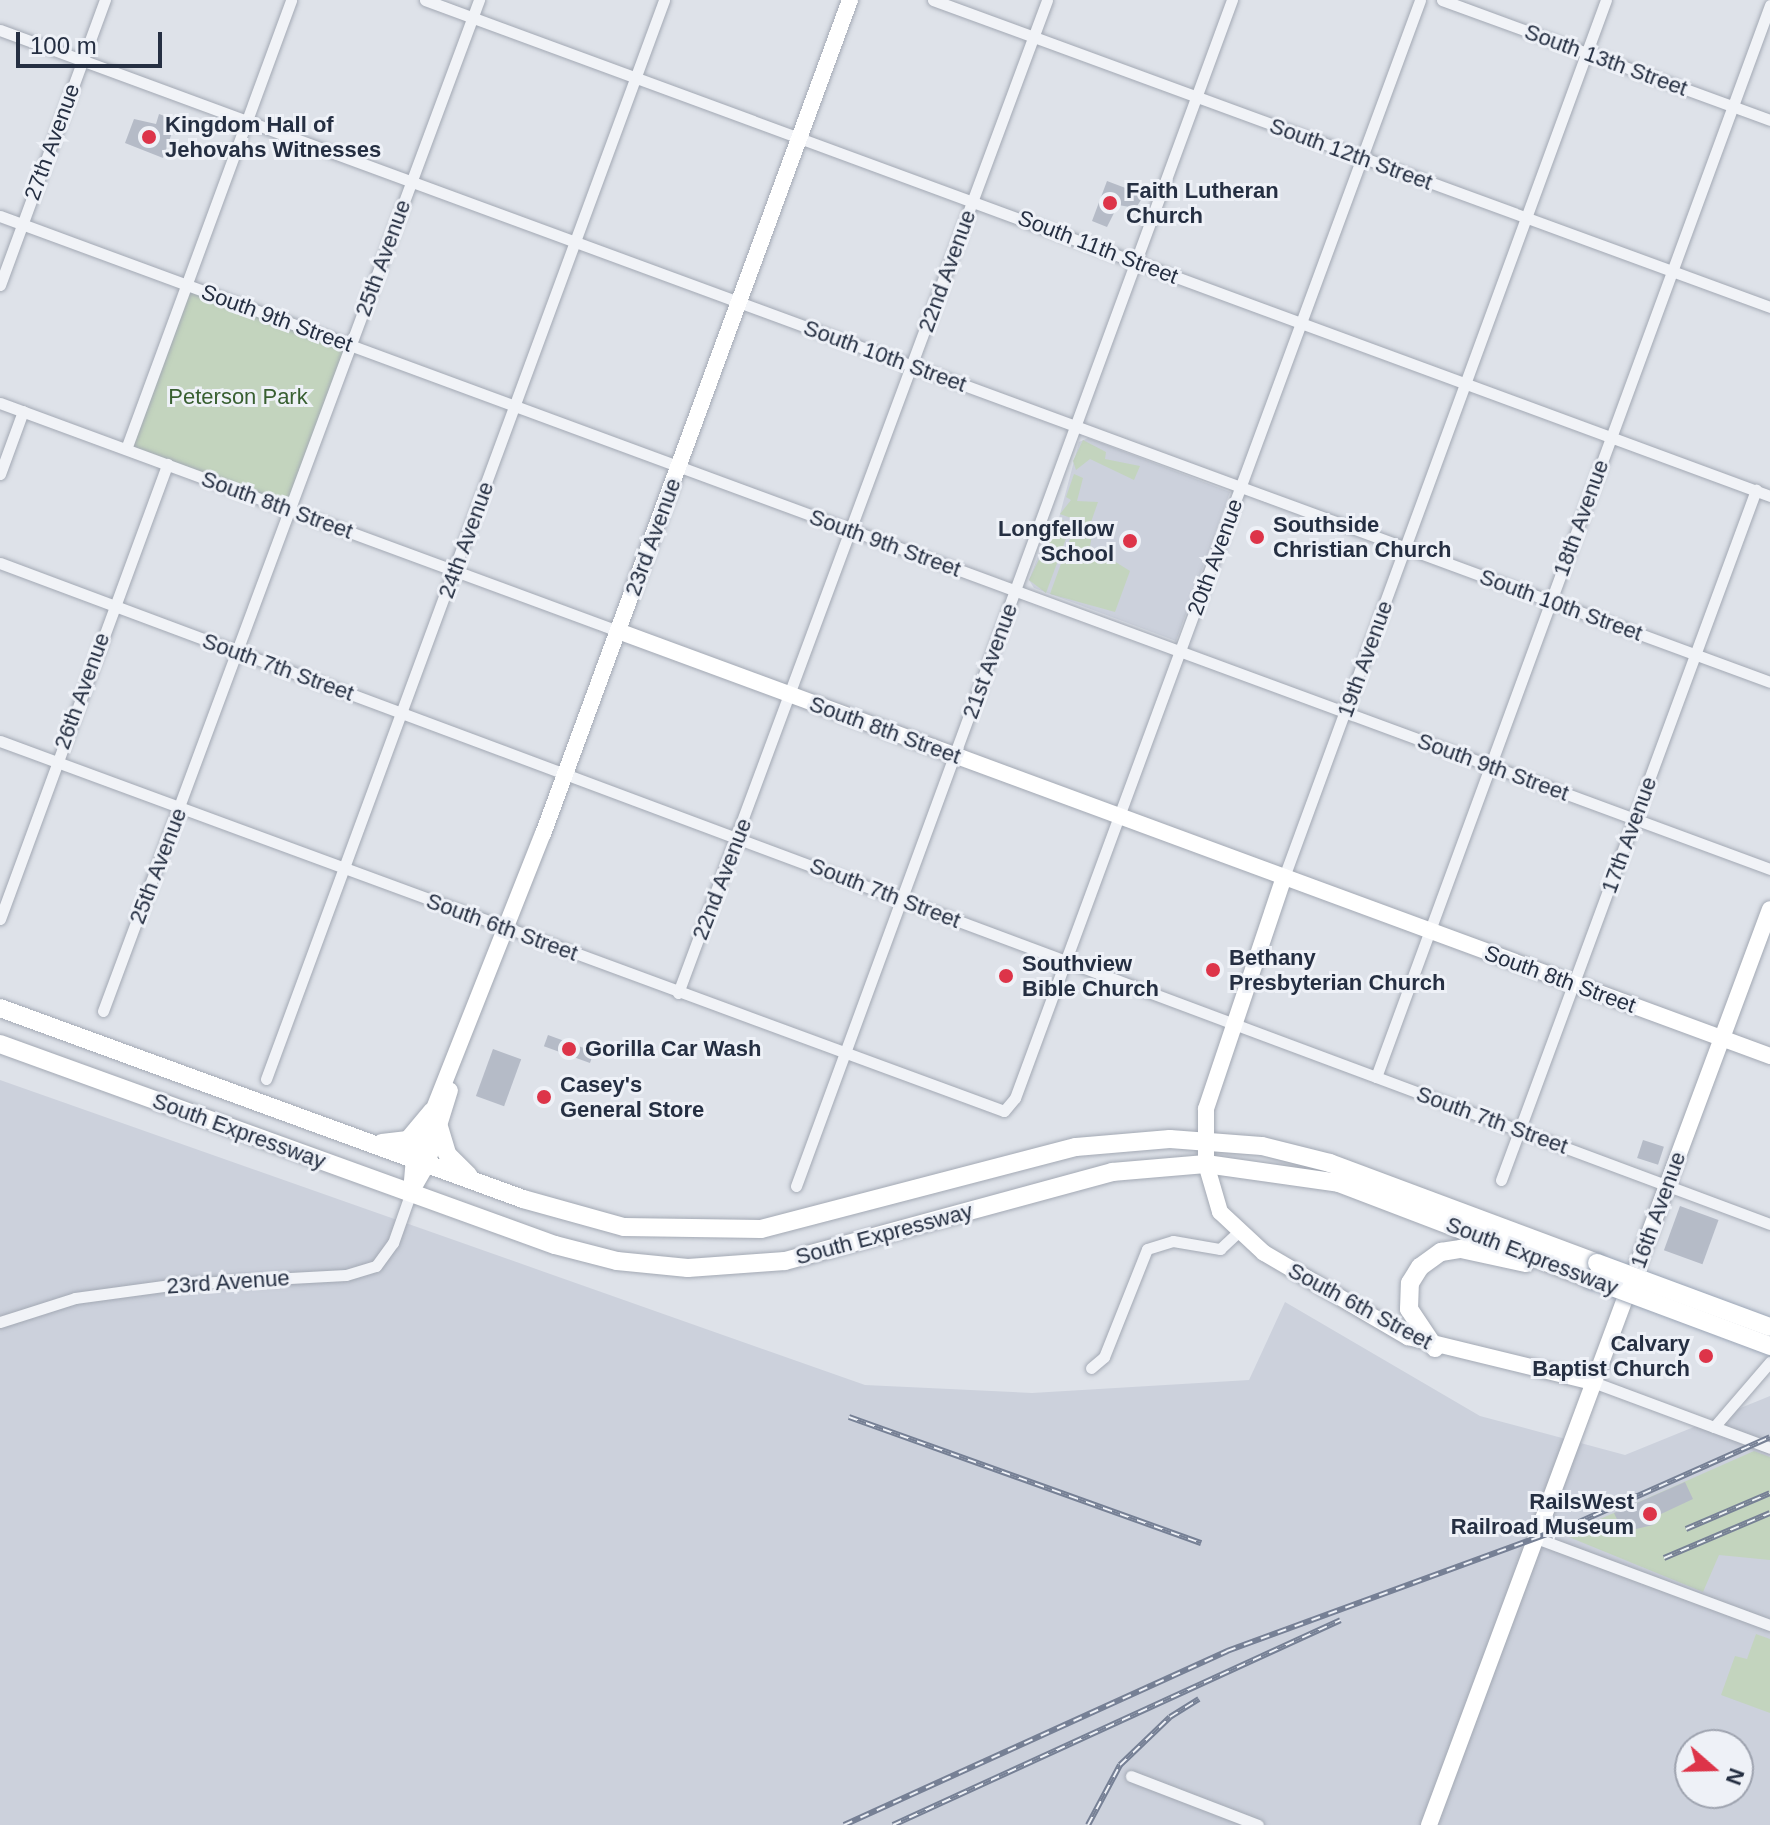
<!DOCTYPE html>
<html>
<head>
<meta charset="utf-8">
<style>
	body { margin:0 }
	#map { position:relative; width:1770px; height:1825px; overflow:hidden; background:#dee2e9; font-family:Helvetica,sans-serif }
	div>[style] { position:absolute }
	.built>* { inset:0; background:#ccd1dc }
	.green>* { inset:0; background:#c3d4be; transform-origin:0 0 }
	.building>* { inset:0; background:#b5bbc7; transform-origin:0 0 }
	.roads { filter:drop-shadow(0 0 2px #a3a9b4) drop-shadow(0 0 2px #a3a9b4) }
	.street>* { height:11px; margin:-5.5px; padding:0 5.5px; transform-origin:5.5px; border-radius:5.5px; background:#f1f3f7 }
	.secondary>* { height:16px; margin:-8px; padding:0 8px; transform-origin:8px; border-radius:8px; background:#fff }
	.primary>* { height:18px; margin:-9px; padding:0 9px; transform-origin:9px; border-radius:9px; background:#fff }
	.rail>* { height:6px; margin-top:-3px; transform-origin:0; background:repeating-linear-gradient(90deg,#eef1f7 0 9px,#768095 0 18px); box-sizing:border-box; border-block:2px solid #768095 }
	.bridges { filter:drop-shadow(0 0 2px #9ca6b6) drop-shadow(0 0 2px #9ca6b6) }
	.primary-bridge>* { height:18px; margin:-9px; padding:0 9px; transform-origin:9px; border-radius:9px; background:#fff }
	.dots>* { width:22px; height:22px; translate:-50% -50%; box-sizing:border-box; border:4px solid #eef1f7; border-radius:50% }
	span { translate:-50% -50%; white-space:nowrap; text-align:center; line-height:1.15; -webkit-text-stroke:6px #eef1f7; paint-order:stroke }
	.street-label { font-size:22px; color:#252f42 }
	.poi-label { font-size:22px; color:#252f42; font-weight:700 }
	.left { translate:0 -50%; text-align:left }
	.right { translate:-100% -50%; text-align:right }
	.park-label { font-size:22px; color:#385f31 }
	.north { position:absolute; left:1674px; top:1729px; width:80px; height:80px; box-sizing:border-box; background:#eef1f7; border:2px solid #9ea3af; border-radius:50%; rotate:110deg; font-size:22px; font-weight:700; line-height:32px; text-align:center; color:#252f42 }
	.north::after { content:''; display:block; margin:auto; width:28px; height:36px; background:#dd3449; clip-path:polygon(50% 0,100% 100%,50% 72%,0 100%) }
	.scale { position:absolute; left:16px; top:32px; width:146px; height:36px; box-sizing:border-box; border:4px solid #252f42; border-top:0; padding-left:10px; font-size:24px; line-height:28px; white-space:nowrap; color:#252f42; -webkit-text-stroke:6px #eef1f7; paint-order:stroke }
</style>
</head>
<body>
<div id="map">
	<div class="built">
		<i style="clip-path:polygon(1088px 438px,1230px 492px,1176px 641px,1034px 588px,1029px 580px,1048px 530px,1059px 518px,1079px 442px)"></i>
		<i style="clip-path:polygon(evenodd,0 1080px,865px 1385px,1032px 1393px,1249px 1380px,1285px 1302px,1480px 1416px,1625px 1455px,1770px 1396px,1770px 1825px,0 1825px,0 1080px,1690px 1745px,1738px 1745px,1738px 1793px,1690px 1793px,1690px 1745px)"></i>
	</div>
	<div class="green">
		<i style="left:186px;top:285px;width:175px;height:175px;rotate:20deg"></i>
		<i style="clip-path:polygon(1083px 440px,1106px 452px,1105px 459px,1140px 466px,1134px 480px,1090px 459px,1076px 470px,1073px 461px)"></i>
		<i style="clip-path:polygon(1074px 474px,1083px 478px,1077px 501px,1098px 502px,1090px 525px,1060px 514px,1071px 500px,1066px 497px)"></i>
		<i style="clip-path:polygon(1059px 518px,1071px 525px,1046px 593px,1029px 580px)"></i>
		<i style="clip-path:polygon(1075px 525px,1093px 531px,1090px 546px,1130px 571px,1115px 612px,1050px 594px)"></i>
		<i style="clip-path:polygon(1754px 1451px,1770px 1457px,1770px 1560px,1719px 1555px,1703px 1592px,1564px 1535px)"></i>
		<i style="clip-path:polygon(1756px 1634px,1770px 1639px,1770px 1713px,1721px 1695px,1735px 1656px,1747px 1659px)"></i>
	</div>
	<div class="building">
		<i style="clip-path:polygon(159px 114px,170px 118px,166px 128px,173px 130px,163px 158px,125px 143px,134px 119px,156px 124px)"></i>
		<i style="clip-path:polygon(1107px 181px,1144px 195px,1136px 208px,1118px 205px,1107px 227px,1092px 221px)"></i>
		<i style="left:548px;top:1035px;width:49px;height:12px;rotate:20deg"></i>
		<i style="left:493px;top:1049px;width:30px;height:50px;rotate:20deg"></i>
		<i style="left:1643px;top:1140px;width:22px;height:19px;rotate:18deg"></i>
		<i style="left:1680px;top:1206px;width:41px;height:47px;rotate:20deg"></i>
		<i style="clip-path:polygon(1685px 1482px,1693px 1499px,1661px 1514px,1653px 1525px,1623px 1532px,1614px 1513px)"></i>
	</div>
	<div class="roads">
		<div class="street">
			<i style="left:425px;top:0;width:1434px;rotate:20.24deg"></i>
			<i style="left:933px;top:0;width:892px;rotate:20.14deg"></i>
			<i style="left:1442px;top:0;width:349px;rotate:20.1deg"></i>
			<i style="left:0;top:30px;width:1886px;rotate:20.22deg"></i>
			<i style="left:0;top:216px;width:1887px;rotate:20.25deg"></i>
			<i style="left:0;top:285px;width:304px;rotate:-69.8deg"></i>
			<i style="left:0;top:403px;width:659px;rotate:20.25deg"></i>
			<i style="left:126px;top:449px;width:478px;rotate:-69.8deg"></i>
			<i style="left:0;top:474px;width:67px;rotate:-69.9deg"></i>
			<i style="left:0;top:563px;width:1889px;rotate:20.48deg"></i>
			<i style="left:0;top:741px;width:1070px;rotate:20.23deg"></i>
			<i style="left:1004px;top:1111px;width:17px;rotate:-50deg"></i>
			<i style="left:1015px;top:1098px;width:1170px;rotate:-69.75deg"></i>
			<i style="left:1284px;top:877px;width:934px;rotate:-69.84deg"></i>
			<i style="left:0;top:919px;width:485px;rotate:-69.8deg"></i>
			<i style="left:678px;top:993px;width:1059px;rotate:-69.61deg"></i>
			<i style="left:103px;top:1011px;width:1079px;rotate:-69.6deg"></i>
			<i style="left:1376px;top:1077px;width:1142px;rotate:-69.82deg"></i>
			<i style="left:266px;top:1079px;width:1150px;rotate:-69.75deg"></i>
			<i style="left:1501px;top:1180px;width:736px;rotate:-69.72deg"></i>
			<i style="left:796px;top:1186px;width:1264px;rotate:-69.82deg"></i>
			<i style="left:0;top:1322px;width:79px;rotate:-17.7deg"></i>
			<i style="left:75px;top:1298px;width:104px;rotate:-7.7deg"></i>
			<i style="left:178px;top:1284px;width:168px;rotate:-3.1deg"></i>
			<i style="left:346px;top:1275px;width:31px;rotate:-17deg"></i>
			<i style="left:376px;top:1266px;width:29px;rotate:-54deg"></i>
			<i style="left:393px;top:1243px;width:54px;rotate:-70.6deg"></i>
			<i style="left:1091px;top:1368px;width:17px;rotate:-40deg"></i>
			<i style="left:1104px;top:1357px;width:116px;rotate:-68.3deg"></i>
			<i style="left:1147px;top:1249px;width:27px;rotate:-17deg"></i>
			<i style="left:1173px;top:1241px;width:48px;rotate:9.7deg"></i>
			<i style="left:1220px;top:1249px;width:23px;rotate:-43deg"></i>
			<i style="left:1593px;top:1382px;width:189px;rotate:20.4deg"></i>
			<i style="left:1714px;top:1427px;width:86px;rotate:-49.3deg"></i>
			<i style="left:1536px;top:1538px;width:250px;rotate:20.4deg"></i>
			<i style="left:1131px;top:1776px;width:136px;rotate:21.1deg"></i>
		</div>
		<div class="secondary">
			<i style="left:618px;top:631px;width:1228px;rotate:20.25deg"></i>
			<i style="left:1284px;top:877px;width:245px;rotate:108.6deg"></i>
			<i style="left:1206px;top:1109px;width:55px;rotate:90deg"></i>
			<i style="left:1206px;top:1164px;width:50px;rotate:73.7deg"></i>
			<i style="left:1220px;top:1212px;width:60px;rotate:43deg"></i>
			<i style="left:1264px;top:1253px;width:167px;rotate:30.3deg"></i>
			<i style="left:1408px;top:1337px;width:190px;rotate:13.7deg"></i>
			<i style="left:411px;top:1192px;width:33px;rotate:-85deg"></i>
			<i style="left:414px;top:1159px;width:350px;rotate:-68.4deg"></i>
			<i style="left:543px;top:834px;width:889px;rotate:-69.79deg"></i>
			<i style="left:411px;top:1192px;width:32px;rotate:-60deg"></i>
			<i style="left:427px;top:1164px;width:77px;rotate:-72.7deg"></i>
			<i style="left:1429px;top:1825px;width:977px;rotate:-69.58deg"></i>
		</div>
		<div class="primary">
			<i style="left:0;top:1008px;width:557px;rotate:20.06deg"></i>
			<i style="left:523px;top:1199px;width:105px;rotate:15.5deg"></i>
			<i style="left:624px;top:1227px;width:137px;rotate:0.8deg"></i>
			<i style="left:761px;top:1229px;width:325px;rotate:-14.6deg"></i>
			<i style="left:1076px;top:1147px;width:94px;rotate:-4.9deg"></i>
			<i style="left:1170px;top:1139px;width:92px;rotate:4.4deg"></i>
			<i style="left:1262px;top:1146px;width:70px;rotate:14deg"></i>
			<i style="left:1330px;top:1163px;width:285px;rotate:20.5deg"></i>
			<i style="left:0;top:1044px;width:590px;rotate:19.91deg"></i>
			<i style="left:555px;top:1245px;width:64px;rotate:14.5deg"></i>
			<i style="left:617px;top:1261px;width:71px;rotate:5.6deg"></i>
			<i style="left:688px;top:1268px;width:97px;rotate:-4.1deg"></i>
			<i style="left:785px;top:1261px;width:339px;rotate:-15.2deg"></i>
			<i style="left:1112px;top:1172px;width:94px;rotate:-4.9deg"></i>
			<i style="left:1206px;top:1164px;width:134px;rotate:8.1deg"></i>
			<i style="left:1339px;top:1183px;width:270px;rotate:20.9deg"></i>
			<i style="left:439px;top:1127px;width:28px;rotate:73deg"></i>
			<i style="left:447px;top:1154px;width:30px;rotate:45deg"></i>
			<i style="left:382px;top:1143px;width:26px;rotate:-7deg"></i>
			<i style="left:408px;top:1140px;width:38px;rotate:-50deg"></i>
			<i style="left:1435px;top:1348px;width:47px;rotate:-123.7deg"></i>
			<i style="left:1409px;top:1309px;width:26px;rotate:-88deg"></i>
			<i style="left:1410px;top:1283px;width:19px;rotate:-58deg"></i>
			<i style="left:1420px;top:1267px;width:26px;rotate:-36deg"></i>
			<i style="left:1441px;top:1252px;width:20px;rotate:-9deg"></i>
			<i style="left:1461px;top:1249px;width:66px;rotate:12.3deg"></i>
		</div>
	</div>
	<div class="rail">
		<i style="left:849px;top:1417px;width:374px;rotate:19.7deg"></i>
		<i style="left:1686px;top:1529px;width:91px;rotate:-23.2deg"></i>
		<i style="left:1664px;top:1558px;width:115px;rotate:-23deg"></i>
		<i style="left:844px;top:1825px;width:421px;rotate:-24.4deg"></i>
		<i style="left:1227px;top:1651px;width:373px;rotate:-20.1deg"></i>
		<i style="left:1577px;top:1523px;width:211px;rotate:-24deg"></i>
		<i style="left:893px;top:1825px;width:492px;rotate:-24.6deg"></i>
		<i style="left:1088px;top:1825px;width:68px;rotate:-61.9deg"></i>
		<i style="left:1120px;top:1765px;width:69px;rotate:-43.8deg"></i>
		<i style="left:1170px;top:1717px;width:34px;rotate:-32deg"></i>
	</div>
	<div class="bridges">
		<div class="primary-bridge">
			<i style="left:1597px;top:1263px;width:184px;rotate:20.3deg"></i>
			<i style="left:1591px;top:1279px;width:191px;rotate:20.5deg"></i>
		</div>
	</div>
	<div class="dots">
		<i style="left:149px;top:137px;background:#dd3449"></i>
		<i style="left:1110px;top:203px;background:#dd3449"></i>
		<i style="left:1257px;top:537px;background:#dd3449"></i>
		<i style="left:1130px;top:541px;background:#dd3449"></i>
		<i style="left:1213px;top:970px;background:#dd3449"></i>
		<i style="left:1006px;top:976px;background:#dd3449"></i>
		<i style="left:569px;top:1049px;background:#dd3449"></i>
		<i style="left:544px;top:1097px;background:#dd3449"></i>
		<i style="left:1706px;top:1356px;background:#dd3449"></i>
		<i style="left:1650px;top:1514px;background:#dd3449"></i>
	</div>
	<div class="street-label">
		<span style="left:1606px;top:60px;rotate:20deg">South 13th Street</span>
		<span style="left:52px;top:142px;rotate:-70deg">27th Avenue</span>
		<span style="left:1351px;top:154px;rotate:20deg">South 12th Street</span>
		<span style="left:1098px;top:247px;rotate:21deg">South 11th Street</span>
		<span style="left:383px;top:258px;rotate:-70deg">25th Avenue</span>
		<span style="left:947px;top:271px;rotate:-70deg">22nd Avenue</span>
		<span style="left:277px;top:318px;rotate:20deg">South 9th Street</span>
		<span style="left:885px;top:356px;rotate:20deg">South 10th Street</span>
		<span style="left:277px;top:505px;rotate:20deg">South 8th Street</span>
		<span style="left:1581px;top:518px;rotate:-70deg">18th Avenue</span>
		<span style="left:653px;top:537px;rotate:-70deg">23rd Avenue</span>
		<span style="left:466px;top:540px;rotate:-70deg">24th Avenue</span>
		<span style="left:885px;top:543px;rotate:20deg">South 9th Street</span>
		<span style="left:1215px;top:557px;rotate:-70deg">20th Avenue</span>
		<span style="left:1561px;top:605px;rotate:20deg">South 10th Street</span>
		<span style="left:1365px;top:659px;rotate:-70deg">19th Avenue</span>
		<span style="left:990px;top:661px;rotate:-70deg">21st Avenue</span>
		<span style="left:278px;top:667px;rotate:20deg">South 7th Street</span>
		<span style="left:82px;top:691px;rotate:-70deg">26th Avenue</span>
		<span style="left:885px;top:730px;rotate:20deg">South 8th Street</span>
		<span style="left:1493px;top:767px;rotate:20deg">South 9th Street</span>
		<span style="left:1629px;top:835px;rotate:-70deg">17th Avenue</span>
		<span style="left:158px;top:866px;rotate:-69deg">25th Avenue</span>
		<span style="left:722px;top:879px;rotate:-69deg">22nd Avenue</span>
		<span style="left:885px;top:893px;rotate:21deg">South 7th Street</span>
		<span style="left:502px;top:927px;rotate:20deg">South 6th Street</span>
		<span style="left:1560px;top:979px;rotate:20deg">South 8th Street</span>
		<span style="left:1492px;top:1120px;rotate:20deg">South 7th Street</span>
		<span style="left:239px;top:1131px;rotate:20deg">South Expressway</span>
		<span style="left:1658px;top:1210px;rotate:-70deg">16th Avenue</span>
		<span style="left:884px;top:1234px;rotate:-15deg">South Expressway</span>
		<span style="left:1532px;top:1256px;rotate:21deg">South Expressway</span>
		<span style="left:228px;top:1282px;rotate:-4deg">23rd Avenue</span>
		<span style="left:1360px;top:1306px;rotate:28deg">South 6th Street</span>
	</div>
	<div class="poi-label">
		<span class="left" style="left:165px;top:137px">Kingdom Hall of<br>Jehovahs Witnesses</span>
		<span class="left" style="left:1126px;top:203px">Faith Lutheran<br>Church</span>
		<span class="left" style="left:1273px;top:537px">Southside<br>Christian Church</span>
		<span class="right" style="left:1114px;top:541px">Longfellow<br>School</span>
		<span class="left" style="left:1229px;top:970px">Bethany<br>Presbyterian Church</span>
		<span class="left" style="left:1022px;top:976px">Southview<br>Bible Church</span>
		<span class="left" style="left:585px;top:1049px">Gorilla Car Wash</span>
		<span class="left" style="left:560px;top:1097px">Casey's<br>General Store</span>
		<span class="right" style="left:1690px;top:1356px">Calvary<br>Baptist Church</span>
		<span class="right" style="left:1634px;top:1514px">RailsWest<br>Railroad Museum</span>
	</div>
	<div class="park-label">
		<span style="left:238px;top:397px">Peterson Park</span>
	</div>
	<div class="north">N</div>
	<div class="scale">100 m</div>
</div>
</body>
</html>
